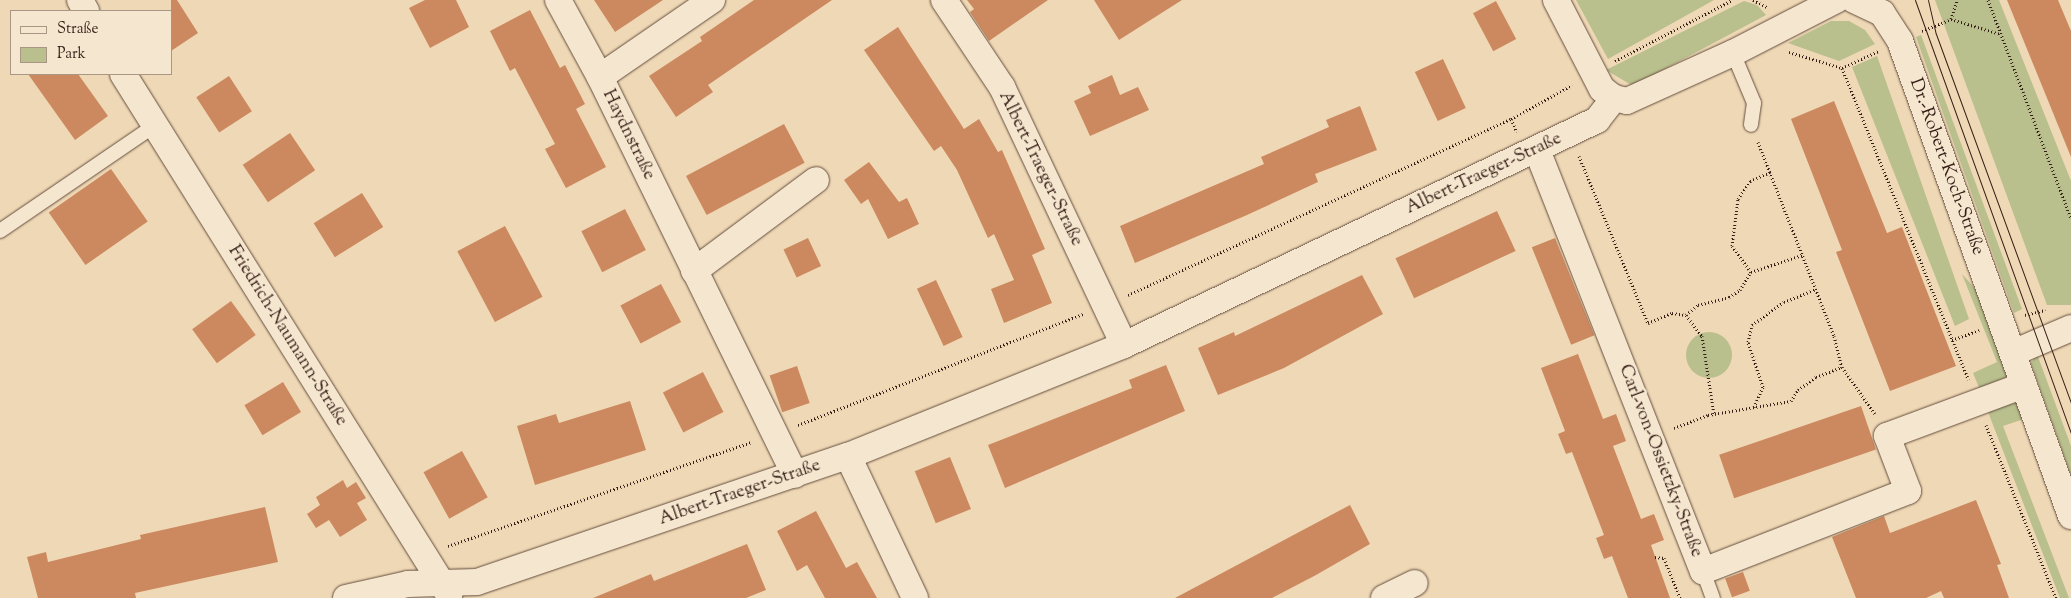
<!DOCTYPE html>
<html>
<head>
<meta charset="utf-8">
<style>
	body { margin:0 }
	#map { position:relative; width:2071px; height:598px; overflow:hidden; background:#efd8b5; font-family:"Sorts Mill Goudy",serif }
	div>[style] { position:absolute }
	.green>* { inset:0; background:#b9bf8d }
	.round { border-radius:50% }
	.building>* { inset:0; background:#cc895f; transform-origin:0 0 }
	.path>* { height:3px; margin-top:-1.5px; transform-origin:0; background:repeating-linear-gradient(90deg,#361f16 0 1px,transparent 0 3.5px) }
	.roads { filter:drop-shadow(0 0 1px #644d3e) drop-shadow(0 0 1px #644d3e) }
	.service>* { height:14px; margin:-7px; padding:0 7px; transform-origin:7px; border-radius:7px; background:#f5e6cf }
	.minor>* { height:26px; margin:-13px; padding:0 13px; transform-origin:13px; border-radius:13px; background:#f5e6cf }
	.tram>* { height:1px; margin:-0.5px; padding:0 0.5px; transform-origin:0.5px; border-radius:0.5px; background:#361f16 }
	span { translate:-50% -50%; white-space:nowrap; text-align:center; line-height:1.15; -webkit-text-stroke:5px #f5e6cf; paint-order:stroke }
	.street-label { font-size:18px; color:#361f16 }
	.legend { position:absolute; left:10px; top:10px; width:162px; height:65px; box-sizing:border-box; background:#f5e6cf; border:1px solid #a99685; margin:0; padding:6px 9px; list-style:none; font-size:15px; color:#361f16 }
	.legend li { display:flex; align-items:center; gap:10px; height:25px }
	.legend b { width:25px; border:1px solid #a99685 }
</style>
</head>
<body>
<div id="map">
	<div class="green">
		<i style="clip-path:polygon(1576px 0,1714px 0,1608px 59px)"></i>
		<i style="clip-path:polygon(1935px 0,1999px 0,2071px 181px,2071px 305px,2047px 305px)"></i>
		<i style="clip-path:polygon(1744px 1px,1757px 5px,1766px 15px,1633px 86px,1606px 70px)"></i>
		<i style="clip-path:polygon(1831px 21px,1849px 21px,1865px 30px,1875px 44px,1839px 61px,1788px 43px)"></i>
		<i style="clip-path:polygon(1921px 35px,2022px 309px,2014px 313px,1916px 37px)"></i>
		<i style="clip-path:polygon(1877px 56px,1969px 319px,1955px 326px,1852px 67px)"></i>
		<i style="clip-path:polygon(1962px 274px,1982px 296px,2010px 378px,1980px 390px,1973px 373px,1997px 362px)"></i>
		<i class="round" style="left:1686px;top:332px;width:46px;height:46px"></i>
		<i style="clip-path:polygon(2037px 354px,2071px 446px,2071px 475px,2031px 363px)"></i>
		<i style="clip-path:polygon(2019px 400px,2027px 418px,2003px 426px,2069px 598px,2060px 598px,1988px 412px)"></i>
	</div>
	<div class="building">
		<i style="clip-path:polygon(171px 0,177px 0,198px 33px,171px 51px)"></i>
		<i style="clip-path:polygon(425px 0,456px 0,469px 27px,430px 48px,409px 8px)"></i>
		<i style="clip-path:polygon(594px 0,663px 0,615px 32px)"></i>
		<i style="clip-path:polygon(754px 0,832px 0,708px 85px,713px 92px,676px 117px,649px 76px,702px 41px,700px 37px)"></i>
		<i style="clip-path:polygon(967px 0,1048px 0,989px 41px,970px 12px,974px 9px)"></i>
		<i style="clip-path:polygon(1094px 0,1182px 0,1119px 40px)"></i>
		<i style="clip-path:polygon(2007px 0,2058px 0,2071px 31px,2071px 157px)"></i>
		<i style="left:1496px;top:1px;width:43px;height:26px;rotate:62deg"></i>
		<i style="clip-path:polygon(530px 10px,560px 68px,565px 65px,585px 104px,576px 109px,606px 167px,566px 188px,545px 149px,555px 144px,515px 68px,510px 71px,490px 31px)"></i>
		<i style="clip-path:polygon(898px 27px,964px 129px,979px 119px,998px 152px,1002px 150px,1045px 249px,1032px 255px,1052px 303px,1004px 323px,991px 289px,1014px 280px,994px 234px,988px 238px,957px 170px,941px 146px,934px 151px,864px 50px)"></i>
		<i style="left:1443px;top:59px;width:54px;height:31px;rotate:65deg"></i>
		<i style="clip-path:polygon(28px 74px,78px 74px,108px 116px,75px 140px)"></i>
		<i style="clip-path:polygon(1112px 75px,1120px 95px,1138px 87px,1149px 110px,1090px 136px,1074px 101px,1091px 93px,1088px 86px)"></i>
		<i style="left:229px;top:76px;width:42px;height:39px;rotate:57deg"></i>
		<i style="clip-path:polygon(1834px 101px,1887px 233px,1902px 227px,1956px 366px,1890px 391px,1836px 252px,1842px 250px,1791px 119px)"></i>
		<i style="clip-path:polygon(1360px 106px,1377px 150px,1315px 174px,1318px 182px,1247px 215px,1135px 263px,1120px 226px,1264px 164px,1261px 157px,1329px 127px,1326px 120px)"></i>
		<i style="left:784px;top:124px;width:44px;height:111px;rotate:62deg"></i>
		<i style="left:290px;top:133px;width:45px;height:57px;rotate:56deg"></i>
		<i style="clip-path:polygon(869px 162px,899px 202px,907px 198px,919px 224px,888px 239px,868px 199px,861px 204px,844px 180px)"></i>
		<i style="left:111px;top:169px;width:64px;height:76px;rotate:55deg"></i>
		<i style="left:362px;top:193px;width:40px;height:57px;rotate:58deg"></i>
		<i style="left:625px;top:209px;width:46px;height:49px;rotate:63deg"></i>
		<i style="left:1497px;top:211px;width:44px;height:112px;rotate:65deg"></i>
		<i style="left:505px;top:226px;width:80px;height:54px;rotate:62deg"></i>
		<i style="left:808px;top:238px;width:31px;height:27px;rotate:65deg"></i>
		<i style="left:1555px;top:238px;width:105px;height:25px;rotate:68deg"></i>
		<i style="clip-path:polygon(1362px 275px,1383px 314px,1284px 368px,1218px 395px,1198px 348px,1234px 332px,1235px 336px)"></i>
		<i style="left:936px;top:280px;width:63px;height:21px;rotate:65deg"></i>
		<i style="left:661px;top:284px;width:43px;height:46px;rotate:62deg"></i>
		<i style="left:231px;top:301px;width:42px;height:48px;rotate:54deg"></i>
		<i style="clip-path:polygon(1578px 354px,1603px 419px,1616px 414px,1626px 441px,1613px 446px,1641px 519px,1654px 514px,1664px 540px,1651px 545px,1670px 598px,1628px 598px,1612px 556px,1604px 559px,1596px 538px,1604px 535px,1572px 452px,1566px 454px,1558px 434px,1565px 431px,1541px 368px)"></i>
		<i style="clip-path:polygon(1166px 365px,1185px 411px,1005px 488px,988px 445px,1132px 388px,1129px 380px)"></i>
		<i style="left:797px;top:366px;width:39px;height:29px;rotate:71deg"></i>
		<i style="left:703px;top:372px;width:45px;height:45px;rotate:63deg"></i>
		<i style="left:283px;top:382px;width:35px;height:45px;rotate:59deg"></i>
		<i style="clip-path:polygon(630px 401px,646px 450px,535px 485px,517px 426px,556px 414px,559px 423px)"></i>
		<i style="left:1861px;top:406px;width:46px;height:150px;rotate:71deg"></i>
		<i style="left:462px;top:451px;width:53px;height:44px;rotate:61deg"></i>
		<i style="left:950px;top:457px;width:56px;height:38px;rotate:68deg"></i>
		<i style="clip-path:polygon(343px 480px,347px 488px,356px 482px,366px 498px,357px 503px,367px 520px,340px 537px,329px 520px,316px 528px,307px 514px,320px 505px,316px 497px)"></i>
		<i style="clip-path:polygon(1976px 500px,2001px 564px,1997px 565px,2009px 598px,1944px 598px,1941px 591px,1926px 598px,1856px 598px,1832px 537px,1884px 516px,1890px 533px)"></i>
		<i style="clip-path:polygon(1350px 505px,1370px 544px,1316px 575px,1272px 598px,1175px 598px)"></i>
		<i style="clip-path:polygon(265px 507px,278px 562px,135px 593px,136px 598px,38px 598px,27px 557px,46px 552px,48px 562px,141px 539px,140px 535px)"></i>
		<i style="clip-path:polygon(816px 511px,846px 568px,857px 562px,877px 598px,825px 598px,807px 565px,797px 571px,777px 531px)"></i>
		<i style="clip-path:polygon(747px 544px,766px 590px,746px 598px,593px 598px,651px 574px,654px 581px)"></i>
		<i style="left:1743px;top:572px;width:20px;height:19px;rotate:70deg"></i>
	</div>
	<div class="path">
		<i style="left:1753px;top:0;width:16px;rotate:27deg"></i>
		<i style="left:1988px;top:0;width:233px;rotate:69.2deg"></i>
		<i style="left:1951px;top:19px;width:51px;rotate:17deg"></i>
		<i style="left:1922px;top:31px;width:31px;rotate:-22deg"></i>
		<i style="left:1951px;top:19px;width:20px;rotate:-72deg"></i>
		<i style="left:1789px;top:52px;width:55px;rotate:16.8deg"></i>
		<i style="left:1842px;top:68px;width:336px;rotate:67.9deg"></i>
		<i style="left:1615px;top:61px;width:132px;rotate:-27.5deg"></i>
		<i style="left:1842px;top:68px;width:40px;rotate:-25deg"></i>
		<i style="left:1511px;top:119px;width:14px;rotate:65deg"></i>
		<i style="left:1758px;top:142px;width:208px;rotate:68.6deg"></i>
		<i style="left:1834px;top:336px;width:32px;rotate:76deg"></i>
		<i style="left:1842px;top:367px;width:57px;rotate:54.9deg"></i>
		<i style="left:1579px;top:156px;width:181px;rotate:67.6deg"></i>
		<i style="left:1648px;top:323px;width:26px;rotate:-23deg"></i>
		<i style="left:1672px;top:313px;width:14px;rotate:8deg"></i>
		<i style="left:1686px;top:315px;width:26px;rotate:53deg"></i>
		<i style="left:1702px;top:336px;width:79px;rotate:81.3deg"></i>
		<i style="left:1751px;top:272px;width:54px;rotate:-18.4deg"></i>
		<i style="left:1128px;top:295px;width:422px;rotate:-24.7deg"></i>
		<i style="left:1511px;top:119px;width:70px;rotate:-29.1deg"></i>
		<i style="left:1686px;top:315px;width:16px;rotate:-40deg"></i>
		<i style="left:1698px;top:305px;width:32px;rotate:-14deg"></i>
		<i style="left:1729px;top:297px;width:13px;rotate:-32deg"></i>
		<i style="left:1740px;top:290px;width:21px;rotate:-59deg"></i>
		<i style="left:1751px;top:272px;width:32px;rotate:-126deg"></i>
		<i style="left:1732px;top:246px;width:47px;rotate:-82.7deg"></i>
		<i style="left:1738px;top:199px;width:22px;rotate:-56deg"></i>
		<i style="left:1750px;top:181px;width:22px;rotate:-24deg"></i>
		<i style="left:2025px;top:315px;width:21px;rotate:-14deg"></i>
		<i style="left:1952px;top:340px;width:29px;rotate:-20deg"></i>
		<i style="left:1754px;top:407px;width:22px;rotate:-66deg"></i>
		<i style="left:1763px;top:387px;width:47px;rotate:-108.4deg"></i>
		<i style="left:1748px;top:342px;width:17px;rotate:-77deg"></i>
		<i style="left:1752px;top:325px;width:39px;rotate:-36deg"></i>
		<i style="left:1784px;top:302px;width:35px;rotate:-22deg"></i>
		<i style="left:798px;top:425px;width:306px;rotate:-21.3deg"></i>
		<i style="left:1986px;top:425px;width:187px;rotate:68deg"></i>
		<i style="left:1674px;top:428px;width:36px;rotate:-21deg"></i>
		<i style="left:1708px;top:415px;width:84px;rotate:-9.6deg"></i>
		<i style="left:1791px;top:401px;width:13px;rotate:-58deg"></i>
		<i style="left:1798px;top:390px;width:22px;rotate:-36deg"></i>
		<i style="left:1816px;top:377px;width:28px;rotate:-21deg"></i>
		<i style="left:448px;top:546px;width:321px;rotate:-18.9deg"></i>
		<i style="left:1655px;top:557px;width:9px;rotate:6deg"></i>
		<i style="left:1664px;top:558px;width:43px;rotate:68.2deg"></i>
	</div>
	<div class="roads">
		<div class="service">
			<i style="left:1733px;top:53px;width:54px;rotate:67.2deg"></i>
			<i style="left:1754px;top:103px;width:22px;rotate:98deg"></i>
			<i style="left:0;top:231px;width:186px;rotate:-34.3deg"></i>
			<i style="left:1703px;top:571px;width:29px;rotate:70deg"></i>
		</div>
		<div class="minor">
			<i style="left:80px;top:0;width:13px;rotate:61deg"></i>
			<i style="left:558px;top:0;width:88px;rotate:61.4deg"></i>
			<i style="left:600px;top:77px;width:443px;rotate:63.9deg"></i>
			<i style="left:944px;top:0;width:105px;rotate:56.3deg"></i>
			<i style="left:1002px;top:87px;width:285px;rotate:64.7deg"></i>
			<i style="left:1556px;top:0;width:100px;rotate:62.7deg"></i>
			<i style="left:1602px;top:89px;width:15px;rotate:37deg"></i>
			<i style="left:1614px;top:98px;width:13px;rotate:13deg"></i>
			<i style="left:1627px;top:101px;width:116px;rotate:-24.4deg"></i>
			<i style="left:1733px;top:53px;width:116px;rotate:-27.2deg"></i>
			<i style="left:1854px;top:0;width:31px;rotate:25deg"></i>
			<i style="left:1882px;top:13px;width:33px;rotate:57deg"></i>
			<i style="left:1900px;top:41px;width:505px;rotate:70.2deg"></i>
			<i style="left:123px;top:74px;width:615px;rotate:57.96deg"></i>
			<i style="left:600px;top:77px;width:136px;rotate:-34.5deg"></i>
			<i style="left:1537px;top:150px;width:453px;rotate:68.5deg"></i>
			<i style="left:1703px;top:571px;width:220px;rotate:-21.3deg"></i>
			<i style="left:1908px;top:491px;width:59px;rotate:-110.9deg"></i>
			<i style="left:1887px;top:436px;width:146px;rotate:-20.4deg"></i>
			<i style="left:694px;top:271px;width:152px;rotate:-36.7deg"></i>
			<i style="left:2013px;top:353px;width:63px;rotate:-23.3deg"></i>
			<i style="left:848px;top:456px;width:157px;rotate:64.7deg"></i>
			<i style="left:346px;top:598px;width:64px;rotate:-12.7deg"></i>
			<i style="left:408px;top:584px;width:69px;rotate:-1.7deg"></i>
			<i style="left:477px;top:582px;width:392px;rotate:-18.8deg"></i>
			<i style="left:848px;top:456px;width:297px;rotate:-21.9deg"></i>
			<i style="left:1124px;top:345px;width:524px;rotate:-25.44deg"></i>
			<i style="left:1597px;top:120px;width:28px;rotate:-52deg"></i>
			<i style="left:1384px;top:598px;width:34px;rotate:-26deg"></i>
		</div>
	</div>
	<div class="tram">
		<i style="left:1915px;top:0;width:460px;rotate:70.2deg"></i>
		<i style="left:1928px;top:0;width:35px;rotate:77deg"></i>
		<i style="left:1936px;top:34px;width:393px;rotate:69.9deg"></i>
	</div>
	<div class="street-label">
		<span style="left:628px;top:135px;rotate:64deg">Haydnstraße</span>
		<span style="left:1946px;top:167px;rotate:70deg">Dr.-Robert-Koch-Straße</span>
		<span style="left:1040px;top:169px;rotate:64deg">Albert-Traeger-Straße</span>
		<span style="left:1484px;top:174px;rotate:-25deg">Albert-Traeger-Straße</span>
		<span style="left:287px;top:336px;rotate:58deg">Friedrich-Naumann-Straße</span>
		<span style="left:1660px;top:461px;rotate:69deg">Carl-von-Ossietzky-Straße</span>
		<span style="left:740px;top:493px;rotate:-19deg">Albert-Traeger-Straße</span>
	</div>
	<ul class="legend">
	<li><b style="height:6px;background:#f5e6cf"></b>Straße</li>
	<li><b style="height:14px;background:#b9bf8d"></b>Park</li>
	</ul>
</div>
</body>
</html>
